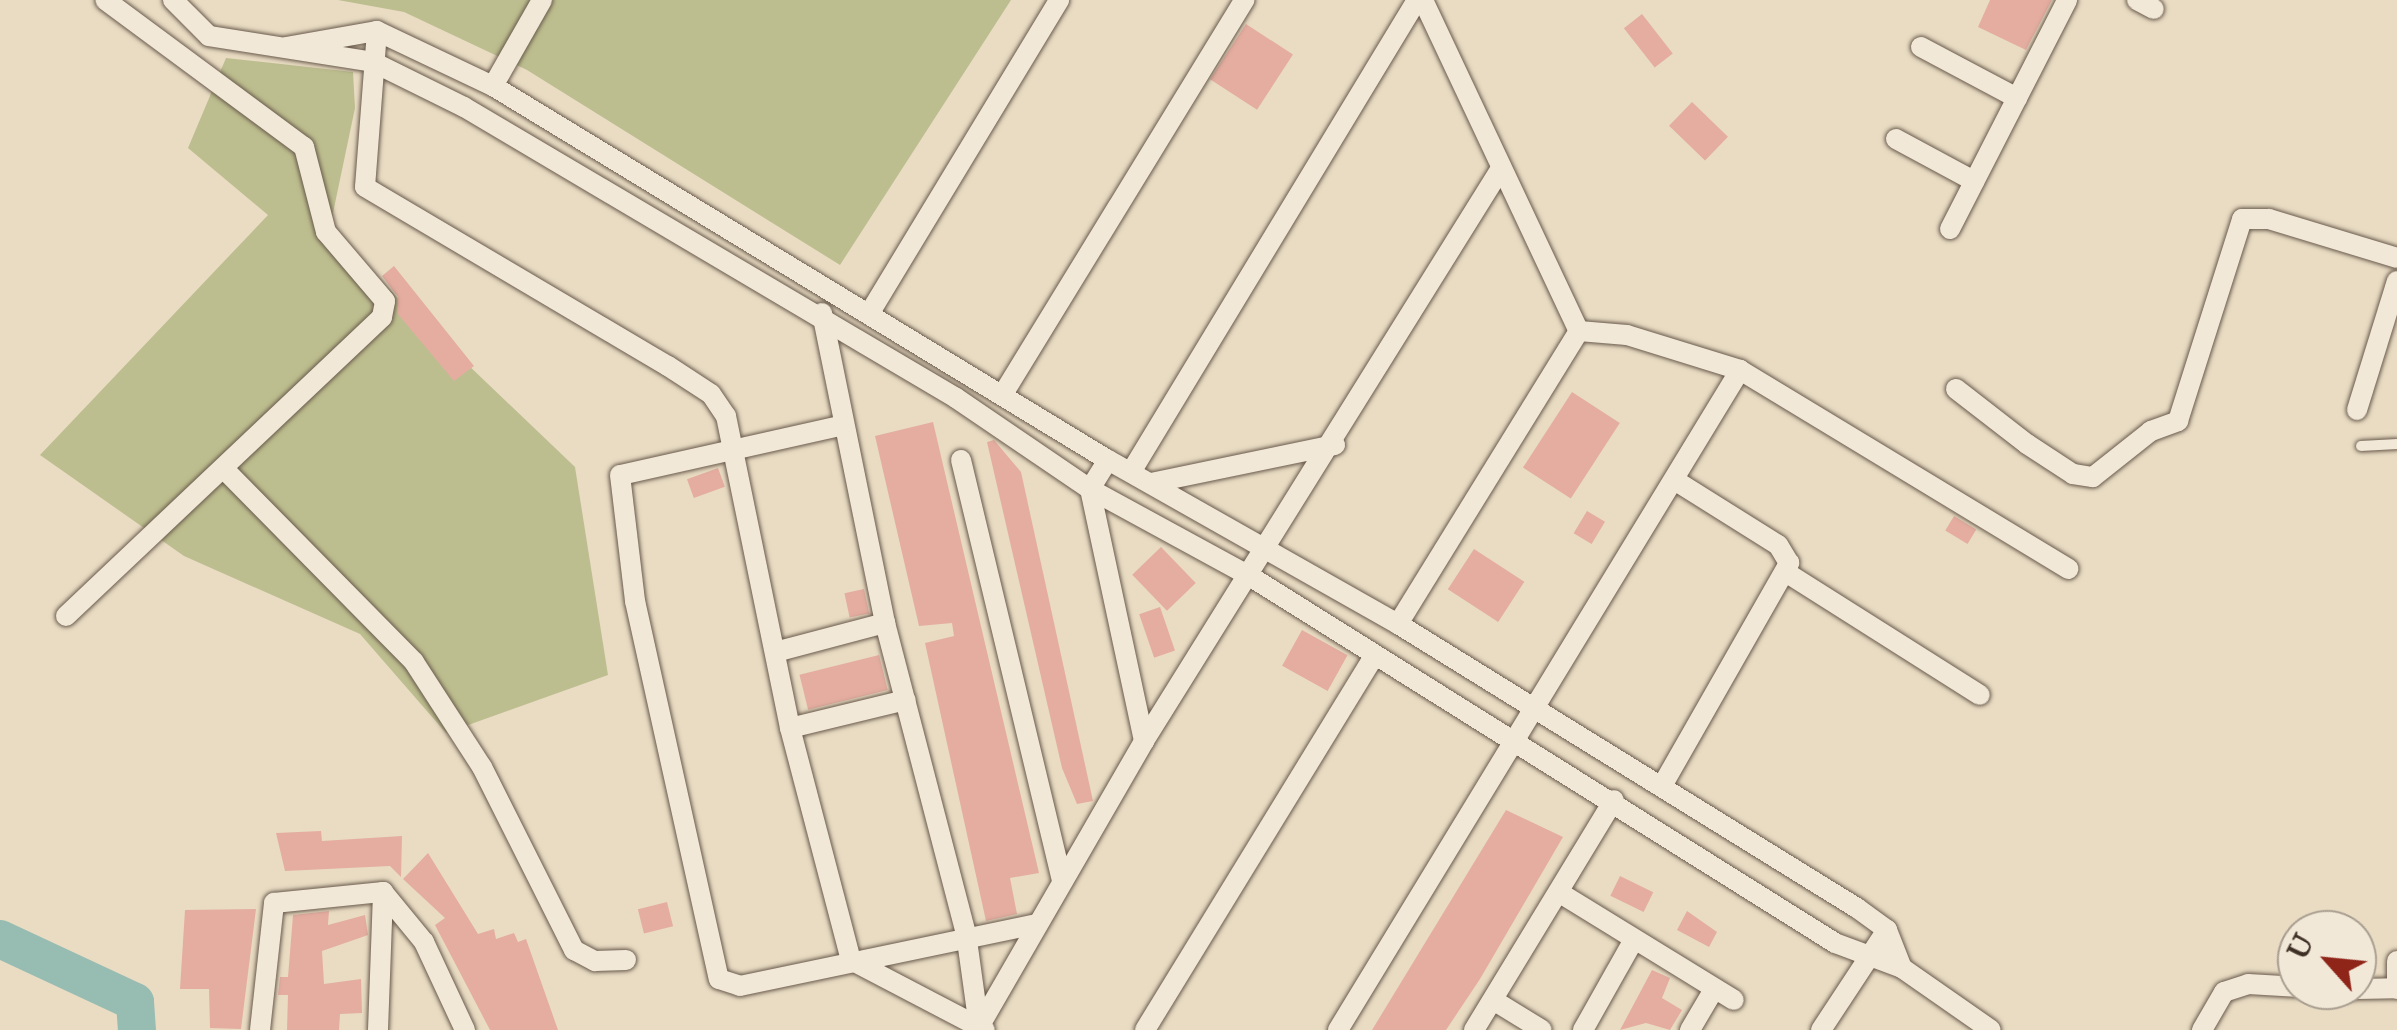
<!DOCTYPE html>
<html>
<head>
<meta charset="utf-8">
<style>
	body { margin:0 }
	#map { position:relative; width:2397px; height:1030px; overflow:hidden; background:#e9dcc3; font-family:"IM FELL Double Pica",serif }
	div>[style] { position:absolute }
	.green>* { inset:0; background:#bdbe8f }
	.river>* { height:38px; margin:-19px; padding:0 19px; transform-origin:19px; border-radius:19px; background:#97bcb2 }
	.building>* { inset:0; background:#e4ada0; transform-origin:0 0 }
	.roads { filter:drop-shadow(0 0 2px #695a4c) drop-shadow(0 0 2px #695a4c) }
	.lane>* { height:10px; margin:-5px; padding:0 5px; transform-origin:5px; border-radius:5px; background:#f1e8d8 }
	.street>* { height:20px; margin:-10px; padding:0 10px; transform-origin:10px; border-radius:10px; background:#f1e8d8 }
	span { translate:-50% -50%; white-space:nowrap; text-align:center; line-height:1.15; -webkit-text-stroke:9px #f1e8d8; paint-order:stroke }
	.north { position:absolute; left:2277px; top:910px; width:100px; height:100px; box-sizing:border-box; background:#f1e8d8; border:2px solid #a99e90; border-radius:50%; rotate:297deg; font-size:28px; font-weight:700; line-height:40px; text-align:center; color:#3e2f25 }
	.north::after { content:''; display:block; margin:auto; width:35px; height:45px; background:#8f2418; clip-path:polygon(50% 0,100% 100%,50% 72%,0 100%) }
</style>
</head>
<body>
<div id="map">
	<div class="green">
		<i style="clip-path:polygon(338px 0,1011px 0,840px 265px,527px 70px,404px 12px)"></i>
		<i style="clip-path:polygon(226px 58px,353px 72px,355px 108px,329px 232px,575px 467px,608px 675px,446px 733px,360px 634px,184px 556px,40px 455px,268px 215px,188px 148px)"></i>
	</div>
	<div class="river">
		<i style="left:0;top:939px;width:149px;rotate:25deg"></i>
		<i style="left:135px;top:1002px;width:28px;rotate:86deg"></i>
	</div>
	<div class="building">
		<i style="clip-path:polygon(1990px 0,2052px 0,2026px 50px,1978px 27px)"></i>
		<i style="left:1642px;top:14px;width:50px;height:23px;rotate:52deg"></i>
		<i style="left:1246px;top:24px;width:56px;height:66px;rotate:33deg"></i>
		<i style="left:1692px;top:102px;width:50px;height:33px;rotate:44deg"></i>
		<i style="clip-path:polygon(394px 266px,474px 366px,454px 381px,397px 313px,398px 297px,382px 276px)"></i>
		<i style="left:1572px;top:392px;width:57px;height:90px;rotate:33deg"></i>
		<i style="clip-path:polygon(933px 422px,1039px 873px,1010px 878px,1017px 914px,986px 921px,925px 643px,954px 636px,952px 623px,919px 626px,875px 436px)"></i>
		<i style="clip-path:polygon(994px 440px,1021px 472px,1093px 801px,1077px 804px,1062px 768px,987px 442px)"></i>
		<i style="left:718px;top:468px;width:20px;height:33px;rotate:70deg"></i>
		<i style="left:1587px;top:511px;width:21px;height:26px;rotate:31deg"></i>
		<i style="left:1954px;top:516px;width:26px;height:17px;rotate:31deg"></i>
		<i style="left:1161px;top:547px;width:50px;height:40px;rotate:46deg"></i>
		<i style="left:1474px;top:549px;width:60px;height:48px;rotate:33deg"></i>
		<i style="left:864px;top:589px;width:25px;height:20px;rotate:78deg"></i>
		<i style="left:1160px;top:607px;width:46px;height:22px;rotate:71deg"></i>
		<i style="left:1302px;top:630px;width:52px;height:41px;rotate:29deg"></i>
		<i style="left:879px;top:655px;width:36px;height:82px;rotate:76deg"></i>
		<i style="clip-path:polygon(1506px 810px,1563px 837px,1480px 979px,1446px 1030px,1372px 1030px)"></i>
		<i style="clip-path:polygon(321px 831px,322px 841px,402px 836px,401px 877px,390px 866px,285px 871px,276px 833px)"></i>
		<i style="clip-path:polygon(428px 853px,478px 934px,494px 929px,496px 939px,514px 933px,518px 942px,526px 939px,558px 1030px,490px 1030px,435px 925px,445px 918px,403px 879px)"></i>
		<i style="left:1620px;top:876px;width:37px;height:22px;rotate:26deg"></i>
		<i style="left:667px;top:902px;width:25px;height:30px;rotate:76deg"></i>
		<i style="clip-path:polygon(256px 909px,241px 1029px,210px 1028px,209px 989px,180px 989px,185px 910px)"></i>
		<i style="clip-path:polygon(329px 911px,328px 925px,365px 915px,368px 935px,322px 951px,324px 984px,361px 979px,362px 1013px,340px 1014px,339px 1030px,287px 1030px,288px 995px,278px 995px,280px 977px,288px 977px,293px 915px)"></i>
		<i style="clip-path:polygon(1687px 911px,1717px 932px,1709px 947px,1677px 930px)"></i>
		<i style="clip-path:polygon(1652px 970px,1670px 978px,1662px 998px,1682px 1010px,1670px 1030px,1646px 1023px,1620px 1030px)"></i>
	</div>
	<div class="roads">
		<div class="lane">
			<i style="left:2361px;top:446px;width:36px;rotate:-3deg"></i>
		</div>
		<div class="street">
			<i style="left:173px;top:0;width:51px;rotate:45deg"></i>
			<i style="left:209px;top:36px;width:166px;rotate:9deg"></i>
			<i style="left:373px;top:62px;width:102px;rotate:26.3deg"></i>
			<i style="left:464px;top:107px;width:572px;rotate:30.6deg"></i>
			<i style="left:956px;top:398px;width:162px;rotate:34.2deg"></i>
			<i style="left:1090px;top:489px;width:180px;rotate:28.6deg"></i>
			<i style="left:1248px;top:575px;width:693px;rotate:32.08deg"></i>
			<i style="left:1835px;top:943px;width:72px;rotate:20.5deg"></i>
			<i style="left:1902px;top:968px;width:108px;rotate:34.9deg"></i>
			<i style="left:1423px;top:0;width:366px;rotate:64.8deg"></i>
			<i style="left:1579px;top:331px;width:48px;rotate:4.8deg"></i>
			<i style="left:1627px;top:335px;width:118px;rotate:17.2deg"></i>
			<i style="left:1740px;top:370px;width:384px;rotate:31.2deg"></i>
			<i style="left:2137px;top:0;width:19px;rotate:28deg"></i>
			<i style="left:377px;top:31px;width:156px;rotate:94.4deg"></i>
			<i style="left:365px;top:187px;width:352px;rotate:30.6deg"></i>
			<i style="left:668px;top:366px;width:51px;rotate:33.1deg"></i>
			<i style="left:711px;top:394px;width:27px;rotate:56deg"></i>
			<i style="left:726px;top:416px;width:318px;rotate:78.4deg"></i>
			<i style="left:790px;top:728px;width:240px;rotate:75.3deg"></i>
			<i style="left:851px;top:960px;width:151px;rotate:27.6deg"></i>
			<i style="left:286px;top:47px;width:92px;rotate:-10deg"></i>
			<i style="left:377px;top:31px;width:128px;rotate:25.4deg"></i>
			<i style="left:493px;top:86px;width:720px;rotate:31.31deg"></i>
			<i style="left:1108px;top:460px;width:333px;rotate:29.5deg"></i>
			<i style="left:1398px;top:624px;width:540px;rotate:31.75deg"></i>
			<i style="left:1857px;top:908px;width:37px;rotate:36deg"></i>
			<i style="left:1887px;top:930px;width:41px;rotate:68.5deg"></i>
			<i style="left:1921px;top:47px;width:109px;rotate:28deg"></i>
			<i style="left:493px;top:86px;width:99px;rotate:-60.3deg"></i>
			<i style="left:1896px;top:139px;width:89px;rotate:28.3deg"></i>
			<i style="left:1950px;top:229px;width:257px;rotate:-62.9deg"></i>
			<i style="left:822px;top:313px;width:316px;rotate:78.5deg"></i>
			<i style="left:885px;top:623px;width:320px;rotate:75.4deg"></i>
			<i style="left:966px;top:933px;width:95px;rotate:82.1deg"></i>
			<i style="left:979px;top:1027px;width:330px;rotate:-60deg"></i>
			<i style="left:1144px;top:741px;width:673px;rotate:-58.06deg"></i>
			<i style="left:869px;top:314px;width:367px;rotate:-58.8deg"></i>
			<i style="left:1956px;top:389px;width:90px;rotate:37.8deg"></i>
			<i style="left:2027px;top:444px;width:55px;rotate:33.1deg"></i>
			<i style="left:2073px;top:474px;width:20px;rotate:9deg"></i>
			<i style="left:2093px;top:477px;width:74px;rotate:-38.4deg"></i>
			<i style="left:2151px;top:431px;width:29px;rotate:-20deg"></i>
			<i style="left:2178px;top:421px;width:212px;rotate:-72.4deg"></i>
			<i style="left:2242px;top:219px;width:27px"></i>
			<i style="left:2269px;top:219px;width:134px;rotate:16.9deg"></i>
			<i style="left:1003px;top:394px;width:462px;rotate:-58.5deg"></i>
			<i style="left:2357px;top:410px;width:135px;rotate:-72.8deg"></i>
			<i style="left:840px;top:426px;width:225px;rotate:167.4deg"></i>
			<i style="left:620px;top:475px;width:127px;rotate:83.2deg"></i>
			<i style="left:635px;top:601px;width:387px;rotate:77.5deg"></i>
			<i style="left:719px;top:979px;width:22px;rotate:18deg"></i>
			<i style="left:740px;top:986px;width:304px;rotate:-11.8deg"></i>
			<i style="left:961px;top:460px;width:434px;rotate:76.5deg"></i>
			<i style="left:1108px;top:460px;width:34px;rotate:122deg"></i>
			<i style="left:1090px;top:489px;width:258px;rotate:77.9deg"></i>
			<i style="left:223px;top:468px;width:272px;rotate:45.4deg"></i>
			<i style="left:414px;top:662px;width:125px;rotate:57.1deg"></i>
			<i style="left:482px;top:767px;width:205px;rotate:63.3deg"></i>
			<i style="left:574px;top:950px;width:24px;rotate:28deg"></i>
			<i style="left:595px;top:961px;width:31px;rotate:-2deg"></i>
			<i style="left:1131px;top:472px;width:552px;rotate:-58.79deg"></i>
			<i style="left:1151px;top:483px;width:188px;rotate:-11.7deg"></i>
			<i style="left:1787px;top:573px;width:228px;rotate:32.3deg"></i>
			<i style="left:66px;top:616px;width:435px;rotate:-43.4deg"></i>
			<i style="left:382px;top:317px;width:16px;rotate:-79deg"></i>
			<i style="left:385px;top:301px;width:91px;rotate:-130.5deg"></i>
			<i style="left:326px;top:232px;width:88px;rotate:-104.5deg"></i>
			<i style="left:304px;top:147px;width:247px;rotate:-143.5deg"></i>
			<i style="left:1398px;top:624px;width:344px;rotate:-58.3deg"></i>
			<i style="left:779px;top:651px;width:110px;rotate:-14.8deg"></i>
			<i style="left:790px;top:728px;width:119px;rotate:-13.6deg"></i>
			<i style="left:1662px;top:786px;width:257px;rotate:-60.3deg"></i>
			<i style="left:1789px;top:563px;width:21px;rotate:-121deg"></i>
			<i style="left:1778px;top:545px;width:120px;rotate:-147.9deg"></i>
			<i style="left:1560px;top:893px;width:204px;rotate:31.6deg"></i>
			<i style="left:2397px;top:961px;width:28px;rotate:90deg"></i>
			<i style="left:2357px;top:989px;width:39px;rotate:-1deg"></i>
			<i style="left:1493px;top:1000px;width:57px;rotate:31.5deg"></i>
			<i style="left:260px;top:1030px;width:128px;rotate:-83.7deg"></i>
			<i style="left:274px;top:903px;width:110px;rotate:-5.8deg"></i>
			<i style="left:383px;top:892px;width:65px;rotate:50.6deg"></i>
			<i style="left:424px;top:942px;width:97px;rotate:65deg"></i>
			<i style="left:378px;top:1030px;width:138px;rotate:-87.9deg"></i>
			<i style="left:1145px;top:1030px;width:438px;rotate:-58.5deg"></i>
			<i style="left:1338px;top:1030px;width:773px;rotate:-58.65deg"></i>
			<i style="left:1474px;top:1030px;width:269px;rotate:-58.7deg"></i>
			<i style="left:1583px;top:1030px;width:100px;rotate:-60.6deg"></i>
			<i style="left:1690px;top:1030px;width:45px;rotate:-59.5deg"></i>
			<i style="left:1821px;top:1030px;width:120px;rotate:-56.6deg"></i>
			<i style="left:2202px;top:1030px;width:44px;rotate:-59.9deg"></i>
			<i style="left:2224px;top:992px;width:25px;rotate:-18deg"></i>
			<i style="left:2248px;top:984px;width:103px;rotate:3.3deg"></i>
		</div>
	</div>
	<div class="north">U</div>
</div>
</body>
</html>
